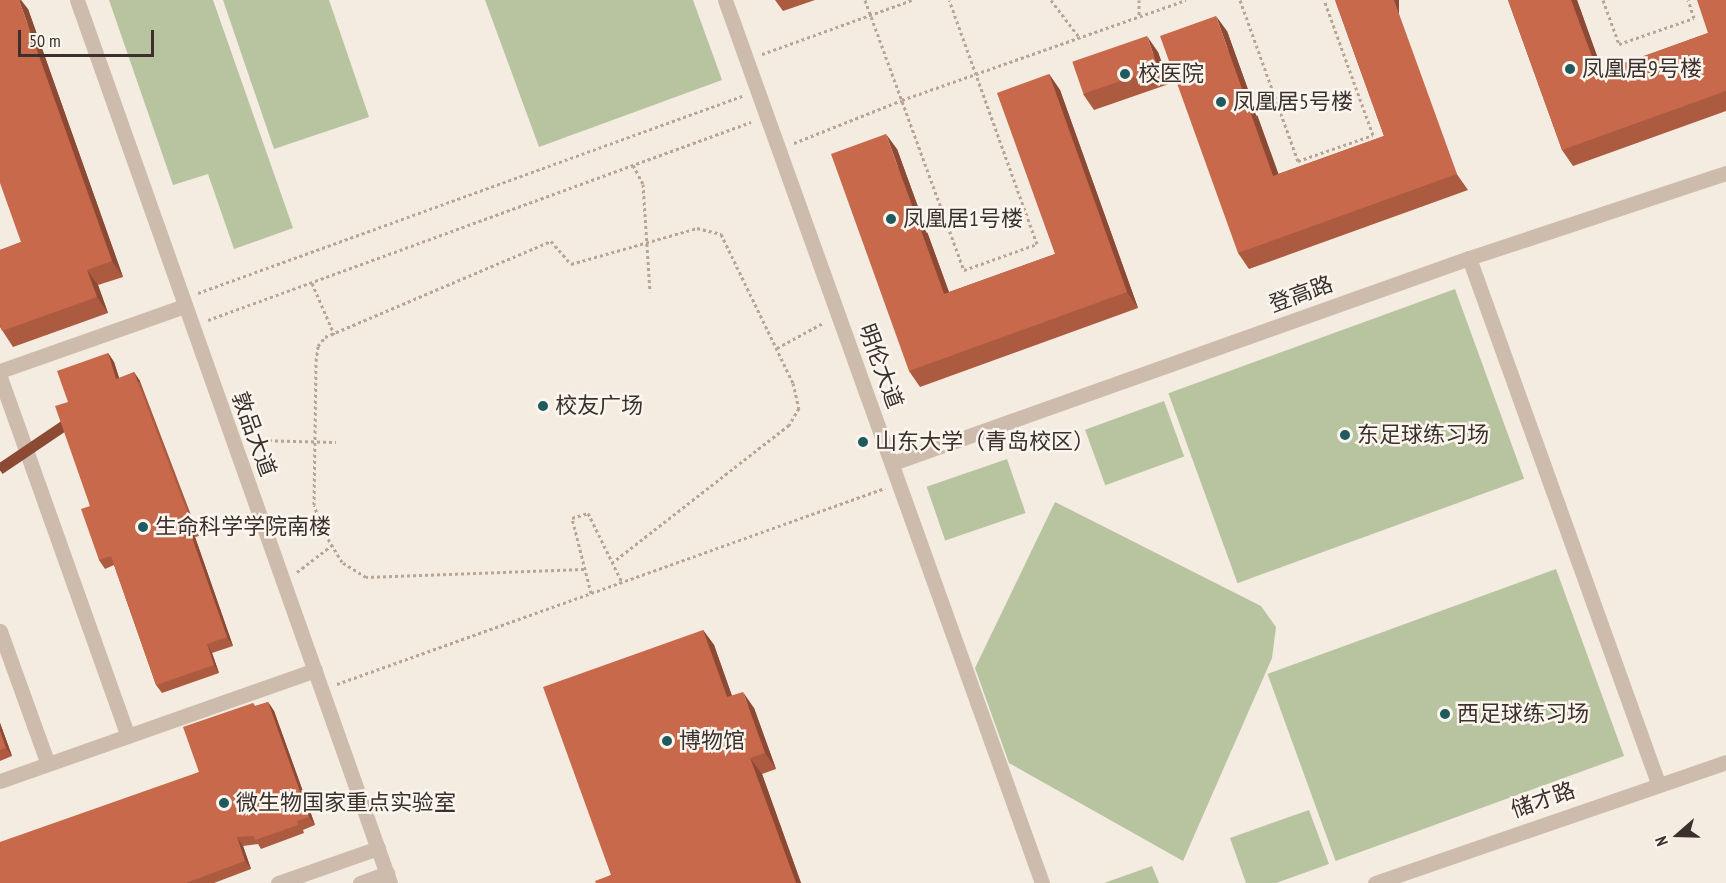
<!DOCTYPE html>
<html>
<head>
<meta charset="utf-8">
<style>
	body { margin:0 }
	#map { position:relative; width:1726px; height:883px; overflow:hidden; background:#f4ebe1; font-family:"PT Sans Narrow","Noto Sans SC",sans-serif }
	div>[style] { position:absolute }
	.green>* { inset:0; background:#b8c4a0; transform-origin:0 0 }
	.path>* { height:3px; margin-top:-1.5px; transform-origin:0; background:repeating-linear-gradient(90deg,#b9a596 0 3px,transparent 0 6px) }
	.minor>* { height:15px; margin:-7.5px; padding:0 7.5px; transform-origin:7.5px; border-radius:7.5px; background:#cdbbac }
	.wall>* { inset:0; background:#ac5a40 }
	.shaded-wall>* { inset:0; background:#8c4a34; transform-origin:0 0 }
	.building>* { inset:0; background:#c8694b; transform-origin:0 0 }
	.dots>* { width:16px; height:16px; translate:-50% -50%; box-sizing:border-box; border:3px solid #fbf5ee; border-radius:50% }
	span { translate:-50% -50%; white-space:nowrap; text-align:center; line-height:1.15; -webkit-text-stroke:5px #fbf5ee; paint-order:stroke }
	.poi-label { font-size:22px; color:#3b302b }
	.left { translate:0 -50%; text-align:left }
	.street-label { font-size:22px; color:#3b302b }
	.north { position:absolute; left:1648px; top:805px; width:60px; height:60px; -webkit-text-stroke:4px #fbf5ee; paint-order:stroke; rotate:250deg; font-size:16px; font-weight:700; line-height:24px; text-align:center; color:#3b302b }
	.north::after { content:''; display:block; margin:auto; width:21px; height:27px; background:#3b302b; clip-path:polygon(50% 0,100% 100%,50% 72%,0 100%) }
	.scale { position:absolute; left:18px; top:30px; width:136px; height:27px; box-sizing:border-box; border:3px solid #3b302b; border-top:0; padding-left:8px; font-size:18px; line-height:21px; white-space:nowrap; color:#3b302b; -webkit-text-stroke:4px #fbf5ee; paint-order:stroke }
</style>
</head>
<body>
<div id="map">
	<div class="green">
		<i style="clip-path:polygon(109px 0,213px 0,293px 228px,234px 249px,208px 174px,173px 185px)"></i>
		<i style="clip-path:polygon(223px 0,329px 0,369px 117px,274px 149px)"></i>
		<i style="clip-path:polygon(485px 0,693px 0,722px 80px,539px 147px)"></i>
		<i style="left:1455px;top:289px;width:202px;height:305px;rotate:70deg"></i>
		<i style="left:1164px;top:401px;width:59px;height:84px;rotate:70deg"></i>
		<i style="left:1007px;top:459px;width:57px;height:85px;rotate:71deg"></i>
		<i style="clip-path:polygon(1055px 502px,1261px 606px,1276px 627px,1272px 658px,1183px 861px,1009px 763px,975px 668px)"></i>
		<i style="left:1556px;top:569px;width:199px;height:307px;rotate:70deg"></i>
		<i style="clip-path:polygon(1309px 810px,1329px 864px,1276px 883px,1246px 883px,1230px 838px)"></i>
		<i style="clip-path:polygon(1152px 866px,1159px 883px,1104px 883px)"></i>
	</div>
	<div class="path">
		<i style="left:865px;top:0;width:288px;rotate:69.9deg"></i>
		<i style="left:964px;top:270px;width:77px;rotate:-19.6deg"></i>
		<i style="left:1037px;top:244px;width:259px;rotate:-109.8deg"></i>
		<i style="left:1051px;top:0;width:46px;rotate:52.9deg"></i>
		<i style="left:1139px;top:0;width:16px;rotate:90deg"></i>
		<i style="left:1240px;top:0;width:171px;rotate:70.2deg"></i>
		<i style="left:1298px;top:161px;width:79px;rotate:-19.1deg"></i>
		<i style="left:1373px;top:135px;width:144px;rotate:-109.9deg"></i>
		<i style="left:1603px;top:0;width:47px;rotate:70deg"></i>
		<i style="left:1619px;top:44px;width:79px;rotate:-19.1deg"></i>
		<i style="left:1694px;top:18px;width:19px;rotate:-108deg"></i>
		<i style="left:762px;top:54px;width:159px;rotate:-19.8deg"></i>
		<i style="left:794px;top:143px;width:116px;rotate:-21.7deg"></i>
		<i style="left:902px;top:100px;width:301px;rotate:-19.4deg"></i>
		<i style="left:633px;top:165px;width:21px;rotate:62deg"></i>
		<i style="left:643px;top:184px;width:108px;rotate:86.3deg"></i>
		<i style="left:312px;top:283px;width:56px;rotate:66.7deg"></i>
		<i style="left:198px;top:293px;width:579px;rotate:-19.91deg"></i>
		<i style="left:208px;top:320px;width:578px;rotate:-20.03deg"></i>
		<i style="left:777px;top:348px;width:52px;rotate:-28.5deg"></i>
		<i style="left:251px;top:440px;width:85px;rotate:1.3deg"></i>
		<i style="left:584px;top:569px;width:218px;rotate:177.9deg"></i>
		<i style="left:366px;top:577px;width:28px;rotate:-148deg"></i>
		<i style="left:342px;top:562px;width:39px;rotate:-121deg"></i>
		<i style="left:322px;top:529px;width:25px;rotate:-108deg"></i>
		<i style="left:314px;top:505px;width:144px;rotate:-89.2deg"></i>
		<i style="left:316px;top:361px;width:15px;rotate:-82deg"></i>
		<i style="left:318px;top:346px;width:11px;rotate:-52deg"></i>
		<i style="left:325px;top:337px;width:246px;rotate:-23deg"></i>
		<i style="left:551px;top:241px;width:30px;rotate:49deg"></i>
		<i style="left:571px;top:264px;width:131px;rotate:-15.9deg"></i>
		<i style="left:697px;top:228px;width:25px;rotate:14deg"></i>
		<i style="left:721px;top:234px;width:165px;rotate:64.2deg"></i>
		<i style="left:793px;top:383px;width:26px;rotate:77deg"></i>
		<i style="left:799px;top:408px;width:20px;rotate:120deg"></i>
		<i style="left:789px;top:425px;width:223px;rotate:142.1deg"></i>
		<i style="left:297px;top:572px;width:43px;rotate:-37.4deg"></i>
		<i style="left:591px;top:593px;width:77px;rotate:-104.2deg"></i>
		<i style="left:572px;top:518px;width:17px;rotate:-17deg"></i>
		<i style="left:588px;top:513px;width:77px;rotate:63.8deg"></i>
		<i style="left:337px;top:684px;width:582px;rotate:-19.68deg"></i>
	</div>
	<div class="minor">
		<i style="left:77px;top:0;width:937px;rotate:70.48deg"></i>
		<i style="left:725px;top:0;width:938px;rotate:70.25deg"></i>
		<i style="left:1469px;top:258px;width:558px;rotate:70.2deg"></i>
		<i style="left:0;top:371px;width:196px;rotate:-19.4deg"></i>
		<i style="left:0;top:377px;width:381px;rotate:70.4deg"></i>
		<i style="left:893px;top:463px;width:611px;rotate:-19.59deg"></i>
		<i style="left:1469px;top:258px;width:271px;rotate:-18.3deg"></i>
		<i style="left:0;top:631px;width:141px;rotate:70.2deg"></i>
		<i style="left:0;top:781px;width:334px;rotate:-19.4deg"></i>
		<i style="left:278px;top:883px;width:106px;rotate:-19.3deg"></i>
		<i style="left:360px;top:883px;width:29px;rotate:-20deg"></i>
		<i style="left:1375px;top:883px;width:371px;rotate:-19deg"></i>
	</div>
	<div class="wall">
		<i style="clip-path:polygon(775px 0,815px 0,783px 11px)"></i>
		<i style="clip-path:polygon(1335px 0,1468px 190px,1249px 269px,1238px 253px,1227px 31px,1278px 174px,1384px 136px)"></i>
		<i style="clip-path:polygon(1508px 0,1577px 0,1602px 71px,1708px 33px,1726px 0,1726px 111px,1573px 166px,1562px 150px)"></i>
		<i style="clip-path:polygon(28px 9px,123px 277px,98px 285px,108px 313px,13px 347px,0 327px,0 250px,21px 242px)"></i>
		<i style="clip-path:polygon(1158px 52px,1169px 84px,1094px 110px,1083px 94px)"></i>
		<i style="clip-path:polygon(1049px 74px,1060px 90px,1138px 308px,920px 387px,909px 371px,897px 149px,949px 292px,1055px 254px)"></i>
		<i style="clip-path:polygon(108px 353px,114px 362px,119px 378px,140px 381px,199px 536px,195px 537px,233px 646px,212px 653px,219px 673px,162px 693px,156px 685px,114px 565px,105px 569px,99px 560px,90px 506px,68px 402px)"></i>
		<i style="clip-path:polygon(703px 630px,714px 645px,732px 696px,754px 708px,776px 769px,762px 774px,801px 883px,596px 883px,611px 875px)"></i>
		<i style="clip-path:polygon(268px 702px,274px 711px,315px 825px,303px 830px,304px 833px,261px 849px,258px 844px,243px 846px,251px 869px,214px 883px,0 883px,199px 772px,253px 703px,255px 706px)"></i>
		<i style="clip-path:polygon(0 723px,12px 756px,0 761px)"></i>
	</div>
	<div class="shaded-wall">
		<i style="clip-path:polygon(19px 0,21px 0,28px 9px,123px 277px,112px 261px)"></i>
		<i style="left:1394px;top:0;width:5px;height:185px"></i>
		<i style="clip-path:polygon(1571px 0,1577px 0,1609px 89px,1598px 73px)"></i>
		<i style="clip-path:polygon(1216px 16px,1227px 31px,1285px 192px,1273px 176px)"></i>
		<i style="clip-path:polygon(1147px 36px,1158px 52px,1169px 84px,1158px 68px)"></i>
		<i style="clip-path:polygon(1049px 74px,1060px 90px,1138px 308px,1127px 292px)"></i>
		<i style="clip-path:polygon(886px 134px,897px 149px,955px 309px,944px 294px)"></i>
		<i style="clip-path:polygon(87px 270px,98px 285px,108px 313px,97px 297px)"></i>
		<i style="clip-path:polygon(108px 353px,114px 362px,122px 387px,116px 379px)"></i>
		<i style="left:134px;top:372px;width:11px;height:166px;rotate:56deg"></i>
		<i style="clip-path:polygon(189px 529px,195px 537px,233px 646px,227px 637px)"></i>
		<i style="clip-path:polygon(703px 630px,714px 645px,738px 713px,727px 697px)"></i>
		<i style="clip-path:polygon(207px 644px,212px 653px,219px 673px,214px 665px)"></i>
		<i style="clip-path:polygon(743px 692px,754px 708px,776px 769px,765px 753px)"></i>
		<i style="clip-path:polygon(268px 702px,274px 711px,315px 825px,309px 817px)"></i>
		<i style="clip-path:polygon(0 723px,12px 756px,6px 748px,0 731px)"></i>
		<i style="clip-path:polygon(750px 758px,762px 774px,801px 883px,796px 883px)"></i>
		<i style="clip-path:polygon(237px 837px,243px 846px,251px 869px,245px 861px)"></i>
	</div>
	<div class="building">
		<i style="clip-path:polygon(0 0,19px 0,112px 261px,87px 270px,97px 297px,2px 331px,0 325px,0 250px,21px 242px,0 183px)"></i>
		<i style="clip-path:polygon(1335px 0,1394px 0,1457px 174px,1238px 253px,1160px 36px,1216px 16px,1273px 176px,1384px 136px)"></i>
		<i style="clip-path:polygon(1508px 0,1571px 0,1598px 73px,1708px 33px,1697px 0,1726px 0,1726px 91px,1562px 150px)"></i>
		<i style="left:1147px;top:36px;width:34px;height:79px;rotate:71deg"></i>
		<i style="clip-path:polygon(1049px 74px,1127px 292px,909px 371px,831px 154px,886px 134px,944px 294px,1055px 254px,997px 93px)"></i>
		<i style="clip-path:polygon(108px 353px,116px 379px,134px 372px,193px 527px,189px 529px,227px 637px,207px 644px,214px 665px,156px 685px,111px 556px,99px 560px,81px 509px,90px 506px,55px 406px,68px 402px,57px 371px)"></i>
		<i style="clip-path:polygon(703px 630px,727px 697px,743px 692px,765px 753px,750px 758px,796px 883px,596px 883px,595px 881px,611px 875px,543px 687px)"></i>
		<i style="clip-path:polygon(268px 702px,309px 817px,297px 821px,298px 825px,255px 840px,254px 836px,237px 837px,245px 861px,186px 883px,0 883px,0 842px,199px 772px,183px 727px,253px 703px,254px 707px)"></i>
		<i style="clip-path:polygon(0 731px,6px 748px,0 750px)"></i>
	</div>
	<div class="dots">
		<i style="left:1570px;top:69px;background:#1f5a5e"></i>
		<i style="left:1125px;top:74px;background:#1f5a5e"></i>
		<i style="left:1221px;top:102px;background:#1f5a5e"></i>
		<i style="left:891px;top:219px;background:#1f5a5e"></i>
		<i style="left:543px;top:406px;background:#1f5a5e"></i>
		<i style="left:1345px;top:435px;background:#1f5a5e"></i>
		<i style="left:863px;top:442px;background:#1f5a5e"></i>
		<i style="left:143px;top:527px;background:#1f5a5e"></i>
		<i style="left:1445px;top:714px;background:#1f5a5e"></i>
		<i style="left:667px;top:741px;background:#1f5a5e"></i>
		<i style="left:224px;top:803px;background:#1f5a5e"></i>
	</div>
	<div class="poi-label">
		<span class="left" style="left:1582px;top:69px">凤凰居9号楼</span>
		<span class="left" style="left:1138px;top:74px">校医院</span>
		<span class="left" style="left:1233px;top:102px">凤凰居5号楼</span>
		<span class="left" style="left:903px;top:219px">凤凰居1号楼</span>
		<span class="left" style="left:555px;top:406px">校友广场</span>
		<span class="left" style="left:1357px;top:435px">东足球练习场</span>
		<span class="left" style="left:875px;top:442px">山东大学（青岛校区）</span>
		<span class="left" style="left:155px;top:527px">生命科学学院南楼</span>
		<span class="left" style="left:1457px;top:714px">西足球练习场</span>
		<span class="left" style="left:679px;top:741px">博物馆</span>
		<span class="left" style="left:236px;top:803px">微生物国家重点实验室</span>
	</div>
	<div class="street-label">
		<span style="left:1301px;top:294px;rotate:-20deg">登高路</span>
		<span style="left:881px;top:366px;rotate:70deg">明伦大道</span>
		<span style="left:254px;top:434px;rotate:70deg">敦品大道</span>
		<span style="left:1543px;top:800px;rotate:-19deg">储才路</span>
	</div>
	<div class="north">N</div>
	<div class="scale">50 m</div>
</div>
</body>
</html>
